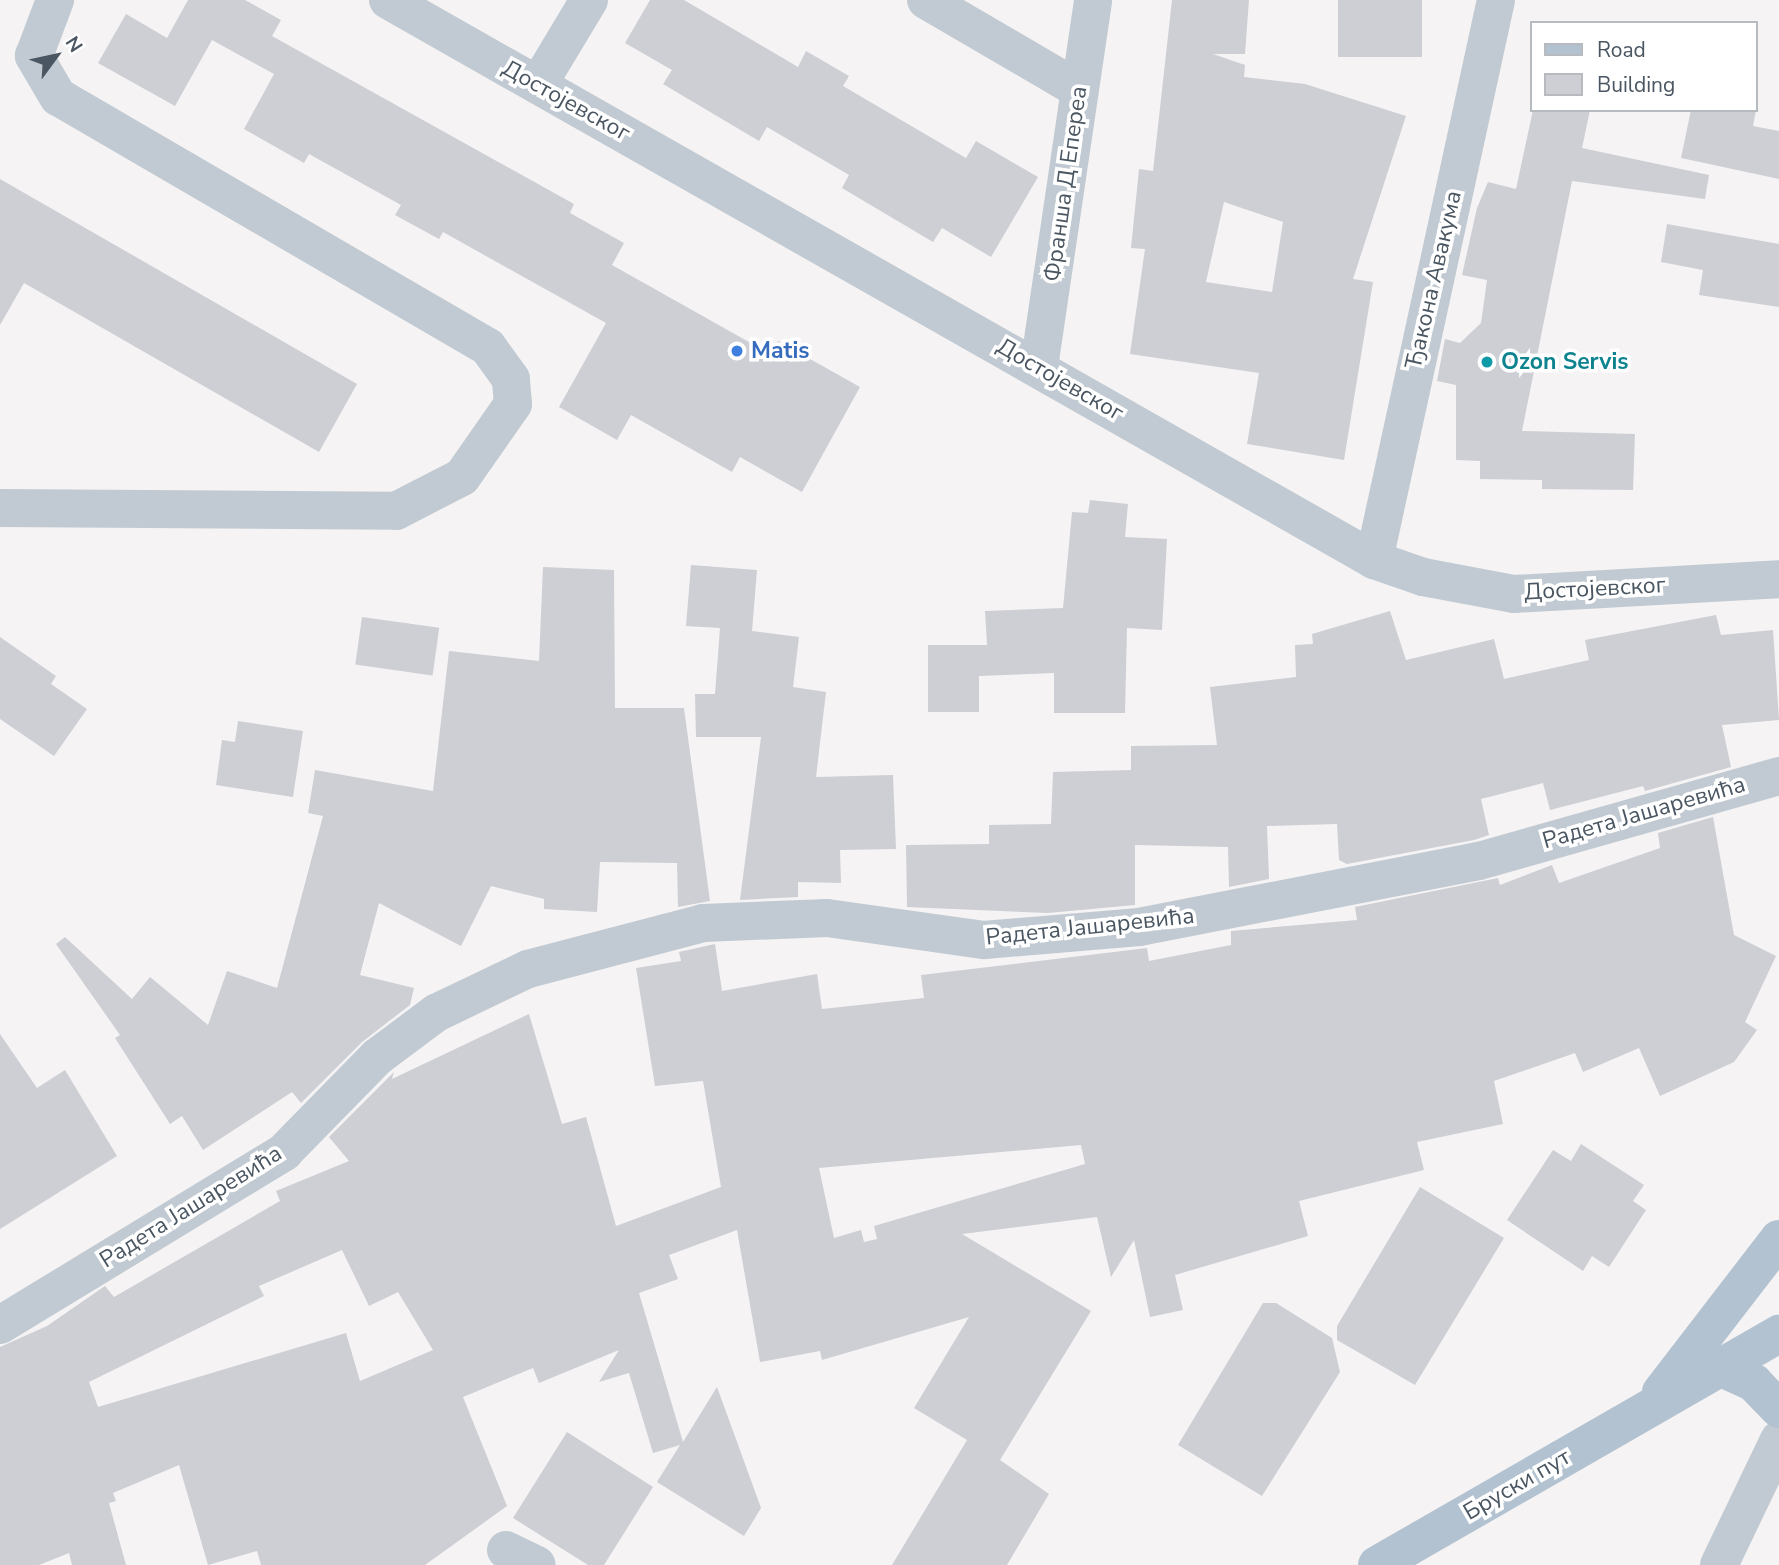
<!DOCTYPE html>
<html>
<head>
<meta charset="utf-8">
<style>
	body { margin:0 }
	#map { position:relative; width:1779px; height:1565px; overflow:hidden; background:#f5f3f3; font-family:"Nunito Sans",sans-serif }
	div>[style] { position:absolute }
	.building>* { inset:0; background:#cdcfd5; transform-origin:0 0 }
	.minor>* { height:38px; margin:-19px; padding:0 19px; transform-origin:19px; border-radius:19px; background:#c1cad2 }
	.major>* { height:38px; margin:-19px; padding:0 19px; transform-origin:19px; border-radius:19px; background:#b3c2d1 }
	.dots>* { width:19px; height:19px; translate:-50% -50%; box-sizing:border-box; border:4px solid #fff; border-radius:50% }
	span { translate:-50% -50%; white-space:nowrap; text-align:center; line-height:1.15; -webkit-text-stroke:7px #fff; paint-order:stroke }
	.street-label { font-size:23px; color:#4a5661 }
	.shop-label { font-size:23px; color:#366cbe; font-weight:700 }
	.left { translate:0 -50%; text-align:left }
	.culture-label { font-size:23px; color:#0d838f; font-weight:700 }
	.legend { position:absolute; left:1530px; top:21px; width:228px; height:91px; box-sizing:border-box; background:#fff; border:2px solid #b7bbc0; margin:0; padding:9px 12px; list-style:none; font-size:21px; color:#4a5661 }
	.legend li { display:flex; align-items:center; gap:14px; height:35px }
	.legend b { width:35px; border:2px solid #b7bbc0 }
	.north { position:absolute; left:21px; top:21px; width:70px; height:70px; -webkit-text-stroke:5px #fff; paint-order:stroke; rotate:57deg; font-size:19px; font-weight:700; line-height:28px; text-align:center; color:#4a5661 }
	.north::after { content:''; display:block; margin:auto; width:24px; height:32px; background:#4a5661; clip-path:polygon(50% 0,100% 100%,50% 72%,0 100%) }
</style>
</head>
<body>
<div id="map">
	<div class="building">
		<i style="clip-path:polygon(188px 0,245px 0,281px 20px,272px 36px,574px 204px,570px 213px,624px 243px,612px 265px,770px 354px,778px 341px,860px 387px,802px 492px,740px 457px,732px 472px,631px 415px,617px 440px,559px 407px,606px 323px,443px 232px,439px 239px,395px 215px,401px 205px,309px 154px,304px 163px,244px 129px,274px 74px,212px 40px,175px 106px,98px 63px,126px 14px,167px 38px)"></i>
		<i style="clip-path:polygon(650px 0,684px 0,798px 67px,806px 51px,849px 76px,843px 86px,966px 158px,976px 141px,1038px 177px,991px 257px,942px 228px,933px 242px,842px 188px,849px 175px,767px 127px,759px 141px,663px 84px,672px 70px,625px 43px)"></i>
		<i style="clip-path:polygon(evenodd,1172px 0,1249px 0,1245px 54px,1213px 54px,1245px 65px,1244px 77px,1305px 84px,1406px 116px,1353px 279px,1373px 282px,1344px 460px,1247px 444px,1259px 373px,1130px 354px,1145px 249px,1131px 248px,1139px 169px,1153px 171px,1172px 0,1224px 202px,1283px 222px,1272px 292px,1206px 282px,1224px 202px)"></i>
		<i style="left:1338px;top:0;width:84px;height:57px"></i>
		<i style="clip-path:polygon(1533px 110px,1590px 110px,1582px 148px,1709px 175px,1705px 199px,1572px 181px,1522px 431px,1635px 434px,1633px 490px,1542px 489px,1542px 480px,1480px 479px,1480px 461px,1456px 460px,1456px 385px,1437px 381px,1445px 339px,1460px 343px,1481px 323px,1487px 280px,1462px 275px,1477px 208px,1488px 182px,1516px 189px)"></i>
		<i style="clip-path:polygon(1691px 110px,1756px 110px,1753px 126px,1779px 131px,1779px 179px,1681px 158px)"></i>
		<i style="clip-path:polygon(0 179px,357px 384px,319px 452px,24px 283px,0 325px)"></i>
		<i style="clip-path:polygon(1667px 224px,1779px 244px,1779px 307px,1699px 295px,1703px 270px,1661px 262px)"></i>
		<i style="clip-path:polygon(1090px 500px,1128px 504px,1125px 537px,1167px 539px,1162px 630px,1127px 628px,1125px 713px,1054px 713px,1054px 673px,979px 676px,979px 712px,928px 712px,928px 645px,987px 645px,985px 611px,1063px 608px,1072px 512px,1088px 513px)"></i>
		<i style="clip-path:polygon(691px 565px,757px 570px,752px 631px,799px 637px,793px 687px,826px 692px,816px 777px,893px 775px,896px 849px,840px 850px,841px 883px,798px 882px,798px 897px,740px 900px,761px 737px,696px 737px,695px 694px,715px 694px,720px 628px,686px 626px)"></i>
		<i style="clip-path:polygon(543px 567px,614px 570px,615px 708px,684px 708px,710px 901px,678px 907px,677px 863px,600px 862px,597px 912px,544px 909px,544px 899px,491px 886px,461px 946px,379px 903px,360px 975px,414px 988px,410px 1005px,362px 1042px,301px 1103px,292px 1092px,203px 1150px,182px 1116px,170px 1124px,115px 1038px,120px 1035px,56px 944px,65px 937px,132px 999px,150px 977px,208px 1025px,227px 971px,277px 988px,323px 816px,308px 813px,315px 770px,433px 791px,449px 651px,539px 661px)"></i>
		<i style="clip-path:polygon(1390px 611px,1406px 660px,1494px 639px,1504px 679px,1589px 660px,1585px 640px,1716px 615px,1721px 635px,1773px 630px,1779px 720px,1722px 725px,1731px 767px,1645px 791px,1643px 786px,1550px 810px,1543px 783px,1481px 799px,1489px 835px,1474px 840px,1347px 864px,1339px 860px,1337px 824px,1267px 826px,1269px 879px,1229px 887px,1228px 847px,1135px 845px,1135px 905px,1048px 913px,907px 907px,906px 845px,989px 844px,989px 825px,1051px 824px,1053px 772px,1131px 770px,1131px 746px,1217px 745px,1210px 687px,1296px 677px,1295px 645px,1313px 644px,1312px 634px)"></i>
		<i style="left:362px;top:617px;width:78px;height:48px;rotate:8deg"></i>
		<i style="clip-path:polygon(0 637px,56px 676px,51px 684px,87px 709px,54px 756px,0 719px)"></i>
		<i style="clip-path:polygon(238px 721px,303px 731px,293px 797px,216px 785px,222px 740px,235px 742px)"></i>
		<i style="clip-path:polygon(evenodd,1713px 817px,1734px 935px,1776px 956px,1745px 1022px,1757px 1030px,1734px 1062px,1660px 1096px,1639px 1048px,1583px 1072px,1575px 1053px,1494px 1081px,1503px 1124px,1417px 1142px,1424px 1170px,1299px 1201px,1308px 1236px,1175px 1275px,1183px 1310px,1150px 1317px,1134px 1240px,1111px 1277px,1097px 1217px,962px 1234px,1091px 1311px,1000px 1460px,1049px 1494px,1007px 1565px,892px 1565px,967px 1440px,914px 1408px,969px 1317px,822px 1360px,820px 1351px,760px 1362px,737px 1230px,669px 1255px,678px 1279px,639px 1293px,683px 1442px,717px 1387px,761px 1508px,744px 1536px,657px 1482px,680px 1445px,653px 1453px,629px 1373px,599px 1382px,619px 1350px,539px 1383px,533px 1368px,463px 1397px,507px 1506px,425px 1565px,261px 1565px,257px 1551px,208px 1565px,179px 1465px,113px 1493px,116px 1501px,109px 1503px,126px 1565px,72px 1565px,69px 1553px,39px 1565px,0 1565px,0 1347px,47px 1326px,105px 1286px,114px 1297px,280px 1201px,276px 1191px,349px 1161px,329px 1137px,394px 1072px,392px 1079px,529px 1014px,562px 1124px,586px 1117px,616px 1226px,721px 1187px,703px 1081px,655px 1086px,636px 968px,681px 961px,679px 952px,715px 944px,722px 991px,817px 974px,822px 1009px,924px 998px,921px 975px,1147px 948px,1149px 961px,1231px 945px,1231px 931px,1357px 920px,1355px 907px,1498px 878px,1500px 885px,1552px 865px,1559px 883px,1660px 848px,1658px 833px,1713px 817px,1081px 1145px,1085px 1164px,874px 1226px,877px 1239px,864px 1242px,861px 1230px,834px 1238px,819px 1168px,1081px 1145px,1713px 817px,342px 1250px,369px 1306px,398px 1292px,433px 1350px,360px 1381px,346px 1333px,98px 1407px,89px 1382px,264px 1296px,259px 1286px,342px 1250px)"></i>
		<i style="clip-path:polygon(0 1034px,37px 1088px,65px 1070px,117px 1156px,0 1229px)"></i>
		<i style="clip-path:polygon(1581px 1144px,1644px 1185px,1633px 1201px,1646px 1210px,1609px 1267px,1592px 1256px,1583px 1271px,1507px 1220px,1553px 1150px,1571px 1161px)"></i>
		<i style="clip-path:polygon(1420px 1187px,1504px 1238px,1415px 1385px,1337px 1340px,1337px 1326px)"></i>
		<i style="clip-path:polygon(1263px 1303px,1276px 1303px,1332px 1338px,1340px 1372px,1262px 1496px,1178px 1445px)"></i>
		<i style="clip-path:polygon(567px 1432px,653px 1487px,604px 1565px,588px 1565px,513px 1518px)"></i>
	</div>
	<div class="minor">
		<i style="left:388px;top:0;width:1134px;rotate:29.59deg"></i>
		<i style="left:1374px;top:560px;width:52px;rotate:19.1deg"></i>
		<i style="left:1423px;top:577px;width:93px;rotate:10.6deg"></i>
		<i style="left:1514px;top:594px;width:265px;rotate:-3.2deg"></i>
		<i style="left:926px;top:0;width:178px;rotate:30.3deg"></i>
		<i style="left:538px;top:85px;width:99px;rotate:-59deg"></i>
		<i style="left:1039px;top:367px;width:371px;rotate:-81.6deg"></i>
		<i style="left:0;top:508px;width:396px;rotate:0.4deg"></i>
		<i style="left:396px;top:511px;width:74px;rotate:-27.3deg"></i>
		<i style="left:462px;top:477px;width:89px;rotate:-55.1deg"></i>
		<i style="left:513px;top:404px;width:25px;rotate:-95deg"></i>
		<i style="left:511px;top:379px;width:39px;rotate:-126deg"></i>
		<i style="left:488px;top:347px;width:497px;rotate:-149.8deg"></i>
		<i style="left:58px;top:97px;width:48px;rotate:-120.3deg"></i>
		<i style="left:34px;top:56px;width:60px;rotate:-69.4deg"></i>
		<i style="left:1374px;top:560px;width:573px;rotate:-77.71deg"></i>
		<i style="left:0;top:1325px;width:333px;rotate:-31.3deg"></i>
		<i style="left:284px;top:1152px;width:133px;rotate:-45.6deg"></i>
		<i style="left:377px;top:1057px;width:74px;rotate:-36.7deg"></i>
		<i style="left:436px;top:1013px;width:102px;rotate:-25.6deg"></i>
		<i style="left:528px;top:969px;width:181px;rotate:-14.7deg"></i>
		<i style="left:703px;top:923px;width:124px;rotate:-2.3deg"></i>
		<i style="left:827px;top:918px;width:159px;rotate:8deg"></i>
		<i style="left:984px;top:940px;width:156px;rotate:-4.8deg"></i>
		<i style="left:1139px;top:927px;width:346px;rotate:-11deg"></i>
		<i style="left:1479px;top:861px;width:312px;rotate:-15.8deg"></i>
		<i style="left:506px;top:1550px;width:34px;rotate:26deg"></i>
		<i style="left:1719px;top:1565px;width:139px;rotate:-64.4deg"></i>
	</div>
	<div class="major">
		<i style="left:1721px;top:1368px;width:36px;rotate:24deg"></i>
		<i style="left:1754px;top:1383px;width:36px;rotate:46deg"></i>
		<i style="left:1661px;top:1392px;width:193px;rotate:-52.4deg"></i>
		<i style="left:1377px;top:1565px;width:464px;rotate:-29.9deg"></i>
	</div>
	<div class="dots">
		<i style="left:737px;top:351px;background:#3f7fe0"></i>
		<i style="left:1487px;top:362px;background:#0f9aa8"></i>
	</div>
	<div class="street-label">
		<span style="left:566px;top:101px;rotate:29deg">Достојевског</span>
		<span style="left:1066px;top:184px;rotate:-82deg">Франша Д Епереа</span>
		<span style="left:1434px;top:280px;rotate:-77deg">Ђакона Авакума</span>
		<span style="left:1060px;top:380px;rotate:30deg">Достојевског</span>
		<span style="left:1595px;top:589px;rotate:-3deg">Достојевског</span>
		<span style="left:1644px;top:813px;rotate:-16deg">Радета Јашаревића</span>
		<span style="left:1090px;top:927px;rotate:-6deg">Радета Јашаревића</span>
		<span style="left:191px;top:1207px;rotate:-32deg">Радета Јашаревића</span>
		<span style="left:1517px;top:1485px;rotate:-30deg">Бруски пут</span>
	</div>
	<div class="shop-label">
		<span class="left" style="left:751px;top:351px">Matis</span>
	</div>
	<div class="culture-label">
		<span class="left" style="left:1501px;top:362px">Ozon Servis</span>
	</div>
	<ul class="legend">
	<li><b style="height:9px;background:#b3c2d1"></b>Road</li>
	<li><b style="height:19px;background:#cdcfd5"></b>Building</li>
	</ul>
	<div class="north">N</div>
</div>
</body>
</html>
